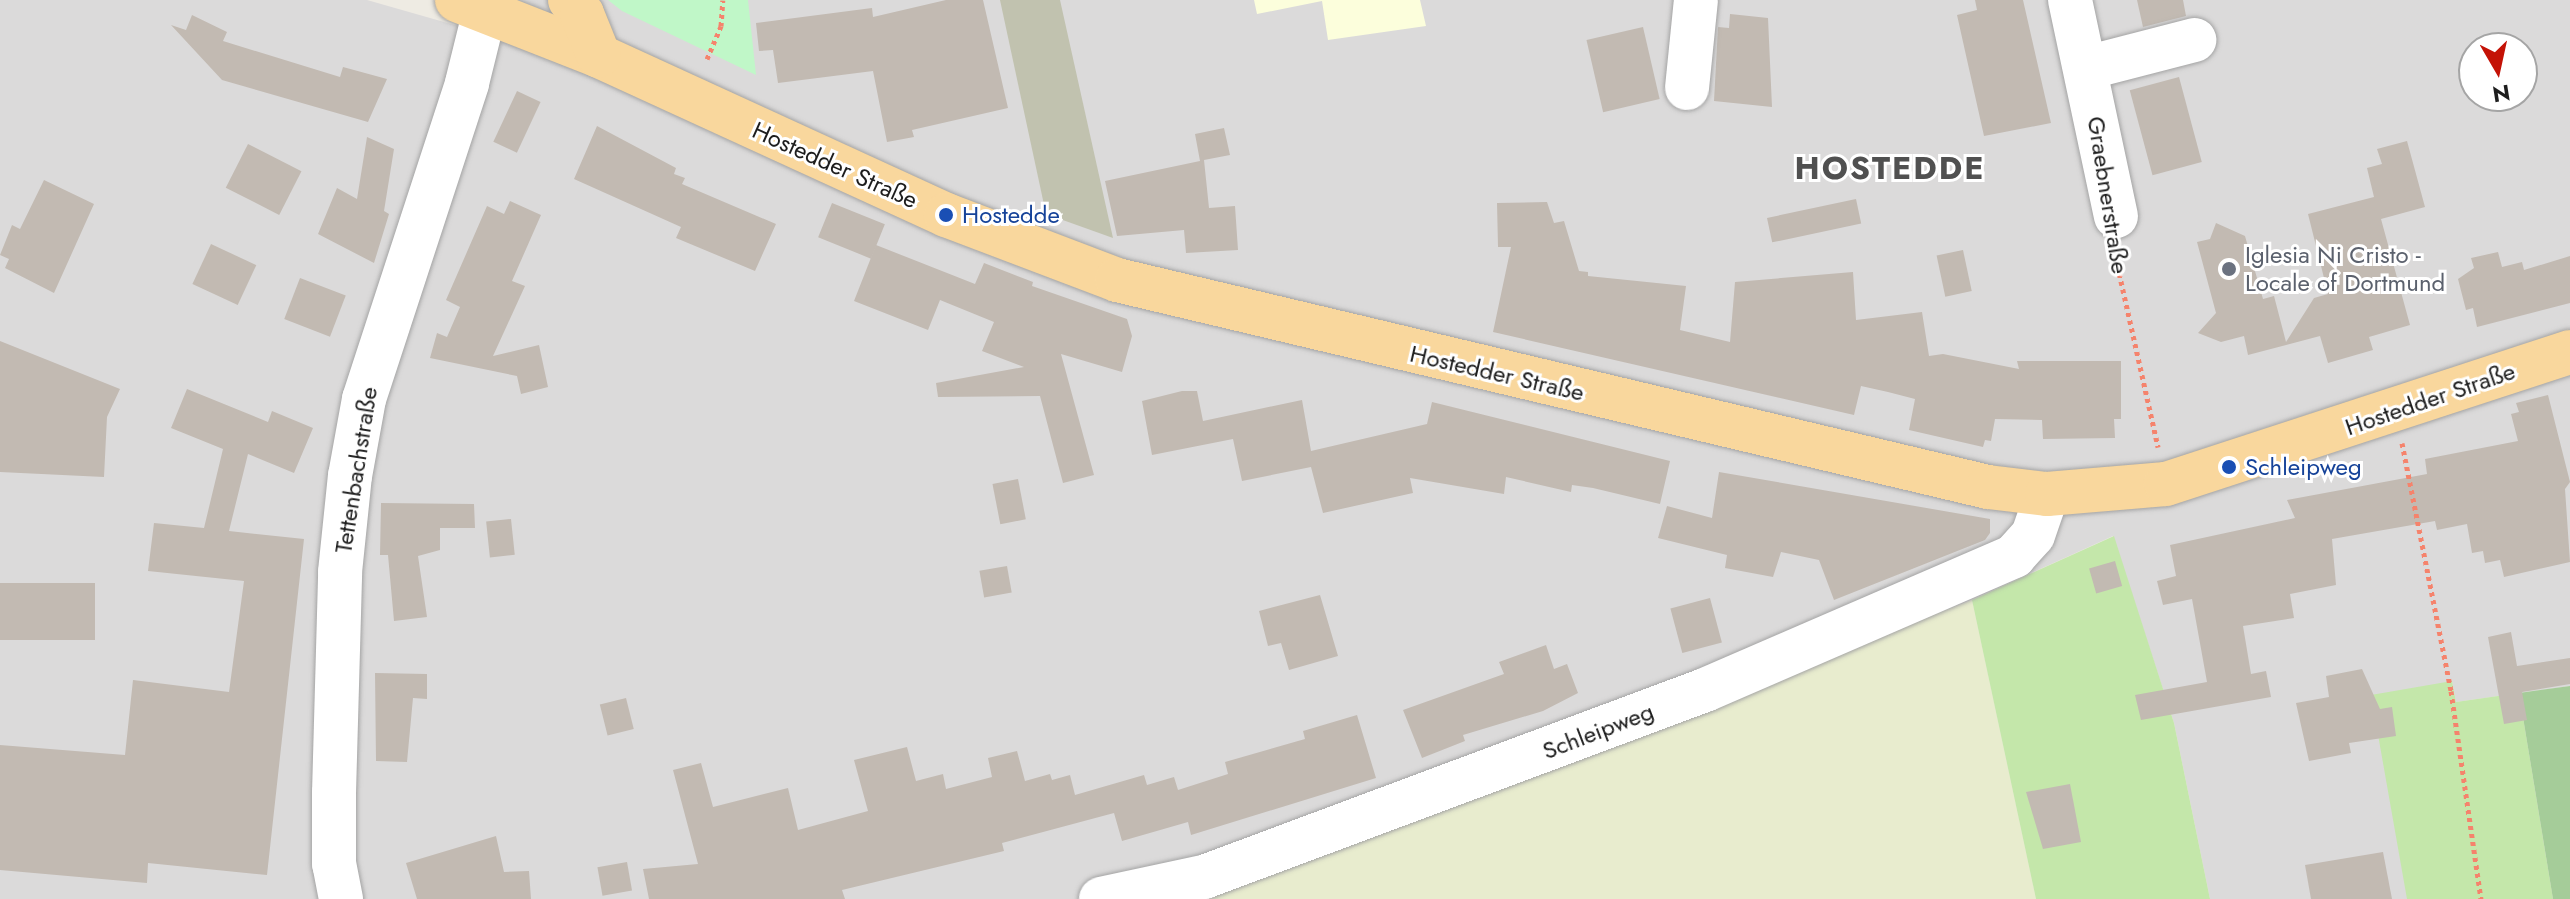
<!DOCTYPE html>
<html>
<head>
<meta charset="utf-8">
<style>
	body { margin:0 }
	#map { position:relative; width:2570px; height:899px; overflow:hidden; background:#eeebe3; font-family:Jost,sans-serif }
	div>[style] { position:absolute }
	.residential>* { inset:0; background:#dbdada }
	.education>* { inset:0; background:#fcfedc }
	.construction>* { inset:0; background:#c1c2af }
	.farmland>* { inset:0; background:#e8ecce }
	.grass>* { inset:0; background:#c4e7aa }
	.forest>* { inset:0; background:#a5cc99 }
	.park>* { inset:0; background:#c0f7c8 }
	.building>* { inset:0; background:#c2bab2; transform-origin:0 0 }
	.path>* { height:5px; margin-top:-2.5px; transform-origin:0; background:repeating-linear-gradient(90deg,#f5836c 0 4px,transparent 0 8px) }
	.roads { filter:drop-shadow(0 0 2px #a4a4a4) drop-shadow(0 0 2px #a4a4a4) }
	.minor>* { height:44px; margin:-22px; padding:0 22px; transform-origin:22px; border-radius:22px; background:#fff }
	.major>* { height:44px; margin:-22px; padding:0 22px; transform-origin:22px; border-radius:22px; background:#f9d79d }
	.dots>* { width:22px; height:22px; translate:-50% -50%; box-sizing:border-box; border:4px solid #fff; border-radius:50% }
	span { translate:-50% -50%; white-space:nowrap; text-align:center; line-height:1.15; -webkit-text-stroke:6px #fff; paint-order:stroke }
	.street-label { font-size:24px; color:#1d1d1d }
	.transit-label { font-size:24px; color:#164399 }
	.left { translate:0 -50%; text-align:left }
	.worship-label { font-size:24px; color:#5b616d }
	.district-label { font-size:32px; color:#505050; font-weight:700; letter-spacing:2px }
	.north { position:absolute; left:2458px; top:32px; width:80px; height:80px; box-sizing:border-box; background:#fff; border:2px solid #a5a5a5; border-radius:50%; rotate:171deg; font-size:22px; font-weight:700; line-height:32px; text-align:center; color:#1d1d1d }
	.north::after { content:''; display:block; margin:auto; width:28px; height:36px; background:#c41206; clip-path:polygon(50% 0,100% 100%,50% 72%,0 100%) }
</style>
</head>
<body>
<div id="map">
	<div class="residential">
		<i style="clip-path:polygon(evenodd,0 0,367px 0,500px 38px,512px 0,2570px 0,2570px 686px,2456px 702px,2452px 681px,2407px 899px,2210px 899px,2174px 723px,2113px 536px,1972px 600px,1380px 830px,1186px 899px,0 899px,0 0,2474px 48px,2522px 48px,2522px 96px,2474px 96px,2474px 48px)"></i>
	</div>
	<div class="education">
		<i style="clip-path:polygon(1254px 0,1420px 0,1426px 26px,1328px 40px,1322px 1px,1257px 14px)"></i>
	</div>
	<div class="construction">
		<i style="clip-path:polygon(1000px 0,1060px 0,1113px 238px,1046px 214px)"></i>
	</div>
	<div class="farmland">
		<i style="clip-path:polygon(1972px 600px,2036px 899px,1185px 899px)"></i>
	</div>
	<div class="grass">
		<i style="clip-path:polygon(2114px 536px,2174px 723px,2210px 899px,2036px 899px,1972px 600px)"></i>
		<i style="clip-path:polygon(2452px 681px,2456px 702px,2519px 693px,2553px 899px,2407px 899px,2371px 695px)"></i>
	</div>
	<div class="forest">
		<i style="clip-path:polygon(2570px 686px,2570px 899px,2553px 899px,2519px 693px)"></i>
	</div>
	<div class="park">
		<i style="clip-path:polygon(608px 0,748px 0,756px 75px,622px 11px)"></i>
	</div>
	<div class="building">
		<i style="clip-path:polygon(946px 0,983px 0,1008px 108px,912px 130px,914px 137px,887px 142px,873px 71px,778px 83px,773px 50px,759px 51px,756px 23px,872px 8px,873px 17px)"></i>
		<i style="clip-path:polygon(1975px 0,2023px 0,2051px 123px,1984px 136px,1957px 15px,1977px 10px)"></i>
		<i style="clip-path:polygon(2137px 0,2183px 0,2186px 16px,2143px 27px)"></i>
		<i style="clip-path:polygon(1730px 14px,1768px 18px,1772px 107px,1714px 101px,1718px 27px,1729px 28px)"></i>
		<i style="clip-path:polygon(192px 15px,227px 32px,223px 41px,340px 77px,343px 67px,387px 79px,368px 122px,222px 80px,171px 25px,186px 30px)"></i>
		<i style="left:1643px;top:27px;width:74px;height:58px;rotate:77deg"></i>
		<i style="left:2179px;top:77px;width:88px;height:51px;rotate:75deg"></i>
		<i style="left:517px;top:91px;width:26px;height:56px;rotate:25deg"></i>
		<i style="clip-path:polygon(597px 126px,676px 168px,674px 174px,685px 178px,682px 184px,776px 224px,755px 271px,676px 238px,681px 227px,574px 179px)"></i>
		<i style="clip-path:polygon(1224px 128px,1230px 155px,1204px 160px,1209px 208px,1235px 206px,1238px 250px,1186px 253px,1184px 230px,1117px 236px,1105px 181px,1200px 161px,1195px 134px)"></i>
		<i style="clip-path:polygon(367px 137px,394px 149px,384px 211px,389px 214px,374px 263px,318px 234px,337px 188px,357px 199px)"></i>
		<i style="clip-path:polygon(2407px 141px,2425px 207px,2381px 219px,2410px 325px,2369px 337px,2373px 350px,2328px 363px,2320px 336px,2248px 355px,2244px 336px,2221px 342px,2198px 333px,2216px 313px,2197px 242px,2210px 239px,2216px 223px,2245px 236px,2263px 299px,2274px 296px,2286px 342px,2314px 298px,2328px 294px,2308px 214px,2374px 197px,2367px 168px,2382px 164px,2377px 149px)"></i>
		<i style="left:248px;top:144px;width:60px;height:49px;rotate:27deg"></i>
		<i style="clip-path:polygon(44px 180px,94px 204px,54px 293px,5px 268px,9px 259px,0 255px,12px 225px,20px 229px)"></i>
		<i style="left:1856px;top:199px;width:25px;height:91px;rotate:78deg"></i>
		<i style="clip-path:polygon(510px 201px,541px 215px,512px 281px,525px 286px,493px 356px,539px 345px,548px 387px,521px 394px,517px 376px,430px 358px,437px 333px,447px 337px,460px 307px,446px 300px,487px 206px,504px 214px)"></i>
		<i style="clip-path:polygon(1547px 202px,1554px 223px,1564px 221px,1579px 271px,1588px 272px,1588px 276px,1686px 286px,1680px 330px,1730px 342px,1735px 282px,1853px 272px,1856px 320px,1922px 312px,1929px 356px,1943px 354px,2019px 369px,2017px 361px,2121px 361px,2121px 419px,2114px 419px,2115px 438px,2043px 439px,2042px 420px,1995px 419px,1991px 441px,1985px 440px,1983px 447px,1909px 430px,1915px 399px,1888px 392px,1861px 386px,1854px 415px,1493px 332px,1511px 247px,1498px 247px,1497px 203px)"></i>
		<i style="left:832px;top:203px;width:57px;height:37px;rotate:22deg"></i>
		<i style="left:211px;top:244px;width:50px;height:44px;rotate:25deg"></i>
		<i style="clip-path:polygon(876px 245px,975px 284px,984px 263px,1033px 282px,1032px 286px,1127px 319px,1132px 336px,1122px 372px,1061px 354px,1094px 475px,1063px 483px,1040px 396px,938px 397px,936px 383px,1024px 367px,982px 351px,994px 322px,940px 300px,928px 330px,854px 301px)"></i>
		<i style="left:1963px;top:250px;width:42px;height:27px;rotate:78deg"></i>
		<i style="clip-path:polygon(2498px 252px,2502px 267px,2522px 262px,2524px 270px,2570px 256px,2570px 303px,2477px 327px,2473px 308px,2466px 310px,2458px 279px,2474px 268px,2471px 258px)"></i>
		<i style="left:300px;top:278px;width:49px;height:44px;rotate:21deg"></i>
		<i style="clip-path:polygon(0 341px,120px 389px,107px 417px,104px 477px,0 472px)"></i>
		<i style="clip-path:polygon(187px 389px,268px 422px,272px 411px,313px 428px,294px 473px,248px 454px,229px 531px,304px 539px,267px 875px,148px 863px,147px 883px,0 870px,0 745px,125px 755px,133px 680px,229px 692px,244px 581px,148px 571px,154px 523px,204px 528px,223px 449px,171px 428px)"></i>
		<i style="clip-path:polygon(1182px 391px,1197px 391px,1203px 421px,1302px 400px,1311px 451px,1427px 424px,1432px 402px,1670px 461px,1660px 504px,1593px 488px,1572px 485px,1571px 492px,1506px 477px,1504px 494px,1410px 478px,1413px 493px,1323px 513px,1311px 467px,1242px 481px,1233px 439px,1152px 455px,1142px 401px)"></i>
		<i style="clip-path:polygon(2548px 395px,2570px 482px,2565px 489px,2570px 562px,2504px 577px,2500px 560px,2485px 563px,2483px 551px,2472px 553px,2467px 524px,2437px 530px,2435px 521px,2332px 539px,2336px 585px,2290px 594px,2294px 618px,2243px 626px,2251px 674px,2266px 671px,2271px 697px,2141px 720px,2135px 695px,2207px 682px,2192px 599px,2163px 605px,2157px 581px,2176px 576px,2170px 545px,2295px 518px,2287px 500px,2427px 474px,2425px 459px,2518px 441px,2511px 414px,2519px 412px,2516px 403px)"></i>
		<i style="clip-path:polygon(1719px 472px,1990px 519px,1990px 533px,1985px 540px,1834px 600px,1819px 560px,1781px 552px,1773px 577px,1725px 568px,1727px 555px,1658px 538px,1667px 506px,1712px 518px)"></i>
		<i style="left:1018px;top:479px;width:41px;height:26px;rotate:79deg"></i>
		<i style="clip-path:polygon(381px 503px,474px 504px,475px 528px,440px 528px,440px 550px,418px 556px,427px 617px,394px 621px,388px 555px,380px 555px)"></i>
		<i style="left:511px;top:519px;width:36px;height:25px;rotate:84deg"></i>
		<i style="left:2115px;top:561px;width:26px;height:27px;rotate:74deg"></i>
		<i style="left:1007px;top:566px;width:27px;height:28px;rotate:80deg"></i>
		<i style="left:0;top:583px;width:95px;height:57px"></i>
		<i style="clip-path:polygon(1320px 595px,1338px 656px,1289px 670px,1281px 643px,1268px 646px,1259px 611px)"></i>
		<i style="left:1710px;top:598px;width:46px;height:41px;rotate:75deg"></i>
		<i style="clip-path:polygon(2511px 632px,2517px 666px,2570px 658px,2570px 684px,2522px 692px,2527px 720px,2504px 724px,2488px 637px)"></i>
		<i style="clip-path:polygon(1546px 645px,1554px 669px,1567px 664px,1578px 693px,1543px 711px,1463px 735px,1465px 741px,1422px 758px,1403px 710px,1504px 674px,1499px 662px)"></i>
		<i style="clip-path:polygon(2362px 669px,2380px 709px,2392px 707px,2396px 736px,2349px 743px,2351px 753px,2309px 761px,2296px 703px,2329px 697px,2326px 676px)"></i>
		<i style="clip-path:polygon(375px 673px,427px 674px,427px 699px,413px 698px,407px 762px,376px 761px)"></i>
		<i style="left:626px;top:698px;width:32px;height:27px;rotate:76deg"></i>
		<i style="clip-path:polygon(1357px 715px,1376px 778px,1191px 835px,1188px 822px,1122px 841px,1114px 813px,1002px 843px,1004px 851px,842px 890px,845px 899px,649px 899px,643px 869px,698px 864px,673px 770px,701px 763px,713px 807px,788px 788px,798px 830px,868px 811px,854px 760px,907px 747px,916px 781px,943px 774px,946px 789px,992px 777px,988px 758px,1017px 751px,1025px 781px,1050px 774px,1052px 780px,1070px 775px,1075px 795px,1144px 775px,1147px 785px,1174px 777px,1178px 790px,1228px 774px,1225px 762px,1305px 739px,1303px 731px)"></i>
		<i style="clip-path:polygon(2070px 784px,2081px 842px,2043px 849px,2026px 792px)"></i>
		<i style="clip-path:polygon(496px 836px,504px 872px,529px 871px,531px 899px,417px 899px,406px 863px)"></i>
		<i style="clip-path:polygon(2383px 852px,2392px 899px,2311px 899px,2305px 865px)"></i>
		<i style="left:627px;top:862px;width:29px;height:30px;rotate:80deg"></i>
	</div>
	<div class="path">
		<i style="left:707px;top:59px;width:36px;rotate:-67deg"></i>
		<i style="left:721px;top:26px;width:26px;rotate:-86deg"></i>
		<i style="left:2114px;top:250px;width:202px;rotate:77.4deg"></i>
		<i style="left:2402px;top:443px;width:253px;rotate:78.8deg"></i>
		<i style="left:2451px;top:691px;width:210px;rotate:81.8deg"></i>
	</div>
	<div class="roads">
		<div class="minor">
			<i style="left:2070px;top:0;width:221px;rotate:78deg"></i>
			<i style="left:2086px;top:68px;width:112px;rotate:-14.5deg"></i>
			<i style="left:1687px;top:88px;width:88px;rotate:-84.2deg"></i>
			<i style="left:341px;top:899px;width:36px;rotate:-101deg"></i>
			<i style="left:334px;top:864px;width:71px;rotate:-90deg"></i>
			<i style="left:334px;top:793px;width:221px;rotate:-88.4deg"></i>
			<i style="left:340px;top:572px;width:97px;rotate:-84.1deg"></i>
			<i style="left:350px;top:476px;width:78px;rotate:-79.7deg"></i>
			<i style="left:364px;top:399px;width:332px;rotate:-71.9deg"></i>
			<i style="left:467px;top:83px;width:75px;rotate:-76.1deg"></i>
			<i style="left:1101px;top:899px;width:105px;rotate:-12.1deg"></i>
			<i style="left:1204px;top:877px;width:535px;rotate:-20.47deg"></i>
			<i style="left:1705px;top:690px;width:337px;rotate:-23.4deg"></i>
			<i style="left:2014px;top:556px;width:28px;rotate:-48deg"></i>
			<i style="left:2033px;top:535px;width:43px;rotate:-71.1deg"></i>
		</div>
		<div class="major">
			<i style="left:457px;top:0;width:153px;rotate:21.5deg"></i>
			<i style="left:599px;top:56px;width:382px;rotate:24.6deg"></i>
			<i style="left:946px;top:215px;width:183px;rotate:20.8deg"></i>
			<i style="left:1117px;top:280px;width:895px;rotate:13.37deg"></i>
			<i style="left:1988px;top:487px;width:59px;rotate:6.8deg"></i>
			<i style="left:2047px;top:494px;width:119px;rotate:-4.8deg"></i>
			<i style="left:2166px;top:484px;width:425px;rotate:-18.1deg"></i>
			<i style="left:570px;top:0;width:18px;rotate:49deg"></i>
			<i style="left:582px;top:14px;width:45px;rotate:68deg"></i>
		</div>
	</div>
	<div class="dots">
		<i style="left:946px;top:215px;background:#1a4fb4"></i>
		<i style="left:2229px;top:269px;background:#6b7280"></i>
		<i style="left:2229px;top:467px;background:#1a4fb4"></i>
	</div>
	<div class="street-label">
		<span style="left:835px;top:165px;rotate:24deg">Hostedder Straße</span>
		<span style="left:2108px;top:195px;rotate:81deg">Graebnerstraße</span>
		<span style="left:1497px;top:373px;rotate:13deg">Hostedder Straße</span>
		<span style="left:2430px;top:399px;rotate:-19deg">Hostedder Straße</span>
		<span style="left:356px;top:470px;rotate:-81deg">Tettenbachstraße</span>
		<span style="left:1598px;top:731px;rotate:-21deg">Schleipweg</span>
	</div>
	<div class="transit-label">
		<span class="left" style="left:962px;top:215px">Hostedde</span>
		<span class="left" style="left:2245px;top:467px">Schleipweg</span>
	</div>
	<div class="worship-label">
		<span class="left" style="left:2245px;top:269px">Iglesia Ni Cristo -<br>Locale of Dortmund</span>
	</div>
	<div class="district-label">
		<span style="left:1890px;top:168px">HOSTEDDE</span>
	</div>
	<div class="north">N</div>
</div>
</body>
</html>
